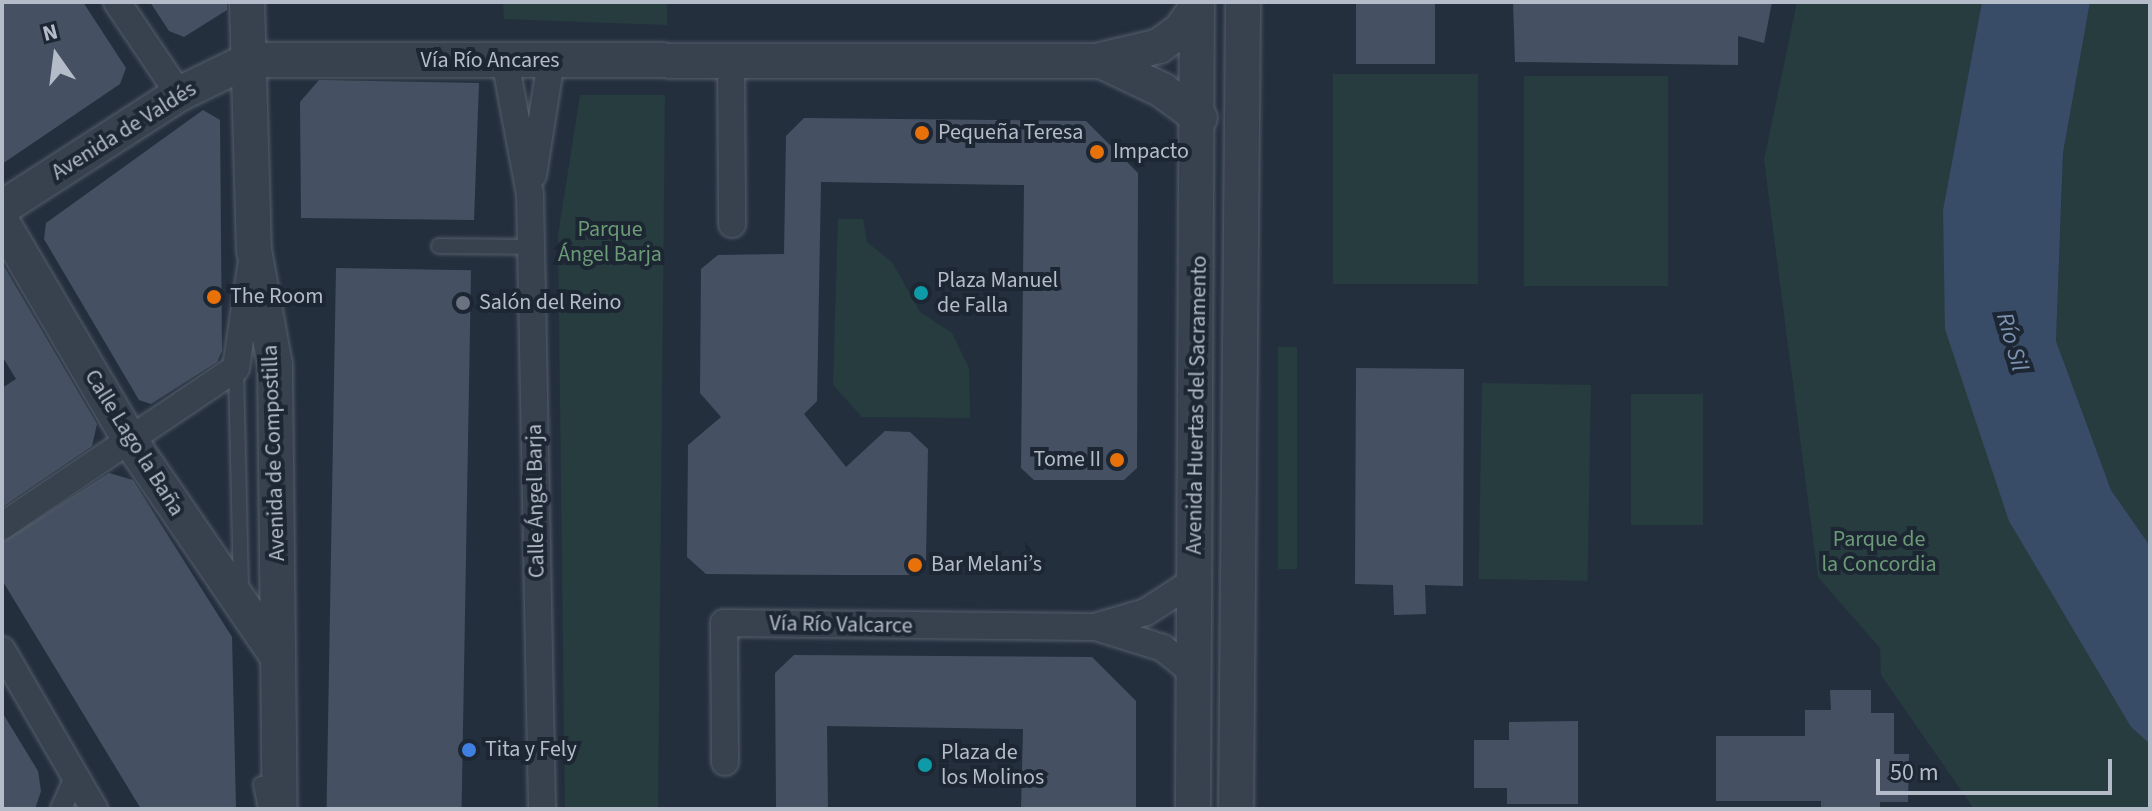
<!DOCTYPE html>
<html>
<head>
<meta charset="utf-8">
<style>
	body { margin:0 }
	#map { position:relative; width:2152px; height:811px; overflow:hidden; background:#242f3e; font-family:"Source Sans 3",sans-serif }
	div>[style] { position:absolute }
	.green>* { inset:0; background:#263c3f; transform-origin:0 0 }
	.water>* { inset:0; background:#394c67 }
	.building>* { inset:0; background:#455162; transform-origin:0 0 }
	.roads { filter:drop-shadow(0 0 2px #565f6c) drop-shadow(0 0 2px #565f6c) }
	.service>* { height:14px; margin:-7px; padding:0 7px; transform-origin:7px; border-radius:7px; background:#38414e }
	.pedestrian>* { height:20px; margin:-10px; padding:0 10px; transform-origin:10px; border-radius:10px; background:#38414e }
	.minor>* { height:26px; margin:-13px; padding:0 13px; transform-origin:13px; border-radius:13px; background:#38414e }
	.tertiary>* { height:34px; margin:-17px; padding:0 17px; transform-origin:17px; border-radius:17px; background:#38414e }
	.dots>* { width:22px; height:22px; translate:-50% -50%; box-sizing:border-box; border:4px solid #1d2633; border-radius:50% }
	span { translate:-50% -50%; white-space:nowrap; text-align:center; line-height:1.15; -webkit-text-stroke:8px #1d2633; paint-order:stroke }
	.street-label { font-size:22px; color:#b4bcc9 }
	.poi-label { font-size:22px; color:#b4bcc9 }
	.left { translate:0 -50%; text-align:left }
	.right { translate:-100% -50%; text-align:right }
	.park-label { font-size:22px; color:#6b9a76 }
	.water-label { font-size:24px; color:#7c92b1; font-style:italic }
	.frame { position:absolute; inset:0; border:4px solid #b4bcc9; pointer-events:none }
	.north { position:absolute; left:16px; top:16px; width:80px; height:80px; -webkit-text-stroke:6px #1d2633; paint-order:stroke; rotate:346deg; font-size:22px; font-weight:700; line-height:32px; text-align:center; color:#b4bcc9 }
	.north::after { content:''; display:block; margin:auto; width:28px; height:36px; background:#b4bcc9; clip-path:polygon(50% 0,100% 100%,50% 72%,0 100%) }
	.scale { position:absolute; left:1876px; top:759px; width:236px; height:36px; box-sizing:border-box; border:4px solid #b4bcc9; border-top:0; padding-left:10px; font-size:24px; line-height:28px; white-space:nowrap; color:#b4bcc9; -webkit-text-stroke:6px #1d2633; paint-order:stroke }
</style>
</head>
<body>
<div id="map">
	<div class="green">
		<i style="clip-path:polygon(503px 2px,667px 2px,667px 25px,504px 19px)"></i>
		<i style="clip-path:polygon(1797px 2px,1982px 2px,1943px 210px,2131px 727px,2150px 744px,2150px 809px,1974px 809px,1881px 675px,1880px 648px,1818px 577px,1764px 160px)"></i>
		<i style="clip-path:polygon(2090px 2px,2150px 2px,2150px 546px,2111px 490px,2056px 341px,2063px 153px)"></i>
		<i style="left:1333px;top:74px;width:145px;height:210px"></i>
		<i style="left:1524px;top:76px;width:144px;height:210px"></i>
		<i style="clip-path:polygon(580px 95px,665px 95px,658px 809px,565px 809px,558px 235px)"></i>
		<i style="clip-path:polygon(838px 219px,863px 219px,867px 242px,892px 262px,920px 312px,952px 333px,969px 368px,970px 418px,862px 417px,833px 385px)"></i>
		<i style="left:1278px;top:347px;width:19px;height:222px"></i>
		<i style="left:1482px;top:383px;width:109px;height:196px;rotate:1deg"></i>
		<i style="left:1631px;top:394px;width:72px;height:131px"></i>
	</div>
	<div class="water">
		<i style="clip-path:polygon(1982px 2px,2090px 2px,2063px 153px,2056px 341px,2111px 490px,2150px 546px,2150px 744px,2131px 727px,2009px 521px,1945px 329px,1943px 210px)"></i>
	</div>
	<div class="building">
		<i style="clip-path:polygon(2px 2px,83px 2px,126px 68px,120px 84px,2px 164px)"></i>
		<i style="clip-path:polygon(150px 2px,227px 2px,227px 10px,184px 37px,169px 31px)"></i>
		<i style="left:1356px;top:2px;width:79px;height:62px"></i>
		<i style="clip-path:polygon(1513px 2px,1772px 2px,1764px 43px,1738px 36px,1738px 65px,1515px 62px)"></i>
		<i style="clip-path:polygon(319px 80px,479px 83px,474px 220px,301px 218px,300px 102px)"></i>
		<i style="clip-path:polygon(203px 110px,220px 120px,222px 351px,217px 362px,151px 404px,139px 400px,44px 239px,46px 223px)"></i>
		<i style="clip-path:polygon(804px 118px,1086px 121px,1138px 173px,1137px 468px,1124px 480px,1034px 480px,1021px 468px,1024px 185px,821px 182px,817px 401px,804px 414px,846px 467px,885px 431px,910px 432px,928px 449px,926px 560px,911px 575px,843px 575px,706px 574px,687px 557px,688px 445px,721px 417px,700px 393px,701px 269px,718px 255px,784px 254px,786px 136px)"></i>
		<i style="clip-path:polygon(2px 263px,97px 424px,92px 446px,2px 507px,2px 388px,16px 379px,2px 356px)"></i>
		<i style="left:336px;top:268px;width:135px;height:541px;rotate:1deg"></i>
		<i style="clip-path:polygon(1356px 368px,1464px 369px,1463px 586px,1425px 585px,1426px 614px,1394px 615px,1393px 585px,1355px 584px)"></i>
		<i style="clip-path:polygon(109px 473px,133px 480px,232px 637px,236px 809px,141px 809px,2px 580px,2px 542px)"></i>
		<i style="clip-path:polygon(794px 655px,1092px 657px,1136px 701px,1136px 809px,1021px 809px,1023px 729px,827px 726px,828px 809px,776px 809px,775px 673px)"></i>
		<i style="clip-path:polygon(1830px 690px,1871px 690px,1871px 713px,1894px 713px,1894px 754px,1909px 754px,1908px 802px,1880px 802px,1880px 809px,1821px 809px,1821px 801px,1716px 801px,1716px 736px,1805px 736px,1805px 710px,1831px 710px)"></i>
		<i style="clip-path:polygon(2px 712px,38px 771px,41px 791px,35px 809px,2px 809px)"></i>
		<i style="clip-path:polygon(1578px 721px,1578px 804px,1507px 804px,1507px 788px,1474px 788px,1474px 740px,1509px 740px,1509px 722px)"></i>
	</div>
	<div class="roads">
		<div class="service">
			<i style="left:439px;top:246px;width:92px;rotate:0.6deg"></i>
			<i style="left:236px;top:368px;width:221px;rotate:88.7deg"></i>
			<i style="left:261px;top:784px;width:25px;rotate:79deg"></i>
		</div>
		<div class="pedestrian">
			<i style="left:61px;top:809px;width:34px;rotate:-66deg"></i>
		</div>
		<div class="minor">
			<i style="left:117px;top:2px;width:111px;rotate:56deg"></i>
			<i style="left:505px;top:61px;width:135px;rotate:79.4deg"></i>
			<i style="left:530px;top:194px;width:615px;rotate:88.88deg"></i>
			<i style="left:731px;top:61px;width:163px;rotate:89.6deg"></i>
			<i style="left:533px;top:175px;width:115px;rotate:-81deg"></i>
			<i style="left:2px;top:526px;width:282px;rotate:-34deg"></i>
			<i style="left:236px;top:368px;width:102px;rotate:-81.6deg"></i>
			<i style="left:1098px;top:626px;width:50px;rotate:-16.3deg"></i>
			<i style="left:1146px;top:612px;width:59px;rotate:-33.1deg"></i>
			<i style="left:2px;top:650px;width:184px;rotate:59.9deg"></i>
			<i style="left:725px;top:762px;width:139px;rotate:-90.4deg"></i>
			<i style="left:724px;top:623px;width:372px;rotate:0.6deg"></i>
			<i style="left:1096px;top:627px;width:70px;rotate:17.4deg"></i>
			<i style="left:1163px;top:648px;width:40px;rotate:39deg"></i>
		</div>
		<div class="tertiary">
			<i style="left:247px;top:2px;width:248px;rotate:88.4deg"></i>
			<i style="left:254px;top:250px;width:117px;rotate:79.7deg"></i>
			<i style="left:275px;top:365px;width:444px;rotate:89.4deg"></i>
			<i style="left:1101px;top:61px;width:68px;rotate:25.4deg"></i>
			<i style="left:1162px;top:90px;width:47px;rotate:36.4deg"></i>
			<i style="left:2px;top:208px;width:211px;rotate:-32.8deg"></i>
			<i style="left:179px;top:94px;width:78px;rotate:-25.9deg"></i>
			<i style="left:249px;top:60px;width:847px;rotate:0.07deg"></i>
			<i style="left:1096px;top:61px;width:65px;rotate:-13.4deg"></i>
			<i style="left:1159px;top:46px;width:26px;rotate:-36deg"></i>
			<i style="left:1180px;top:31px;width:29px;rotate:-54deg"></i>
			<i style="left:2px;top:222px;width:255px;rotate:59.6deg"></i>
			<i style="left:131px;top:442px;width:259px;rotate:55.7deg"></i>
			<i style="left:1193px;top:809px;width:807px;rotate:-89.72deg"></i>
			<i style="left:1236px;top:809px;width:807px;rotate:-89.5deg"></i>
		</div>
	</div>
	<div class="dots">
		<i style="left:922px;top:133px;background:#e8710a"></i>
		<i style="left:1097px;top:152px;background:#e8710a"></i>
		<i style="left:921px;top:293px;background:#0f9aa8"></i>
		<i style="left:214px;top:297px;background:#e8710a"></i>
		<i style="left:463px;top:303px;background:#6b7280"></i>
		<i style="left:1117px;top:460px;background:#e8710a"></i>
		<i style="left:915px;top:565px;background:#e8710a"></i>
		<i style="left:469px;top:750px;background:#3f7fe0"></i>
		<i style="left:925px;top:765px;background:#0f9aa8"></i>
	</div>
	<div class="street-label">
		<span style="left:490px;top:61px">Vía Río Ancares</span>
		<span style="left:124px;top:131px;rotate:-32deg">Avenida de Valdés</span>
		<span style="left:1197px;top:405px;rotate:-89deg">Avenida Huertas del Sacramento</span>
		<span style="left:134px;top:443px;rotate:58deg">Calle Lago la Baña</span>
		<span style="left:274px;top:453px;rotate:-92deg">Avenida de Compostilla</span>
		<span style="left:536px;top:501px;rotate:-91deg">Calle Ángel Barja</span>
		<span style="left:841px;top:625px;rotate:1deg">Vía Río Valcarce</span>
	</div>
	<div class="poi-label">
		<span class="left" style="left:938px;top:133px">Pequeña Teresa</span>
		<span class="left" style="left:1113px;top:152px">Impacto</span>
		<span class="left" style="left:937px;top:293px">Plaza Manuel<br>de Falla</span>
		<span class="left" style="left:230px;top:297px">The Room</span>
		<span class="left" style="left:479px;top:303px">Salón del Reino</span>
		<span class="right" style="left:1101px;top:460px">Tome II</span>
		<span class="left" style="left:931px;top:565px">Bar Melani’s</span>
		<span class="left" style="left:485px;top:750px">Tita y Fely</span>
		<span class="left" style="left:941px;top:765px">Plaza de<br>los Molinos</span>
	</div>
	<div class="park-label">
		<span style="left:610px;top:242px">Parque<br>Ángel Barja</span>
		<span style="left:1879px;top:552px">Parque de<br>la Concordia</span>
	</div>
	<div class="water-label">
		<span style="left:2012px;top:342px;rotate:74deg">Río Sil</span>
	</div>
	<div class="frame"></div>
	<div class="north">N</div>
	<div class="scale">50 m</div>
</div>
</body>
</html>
